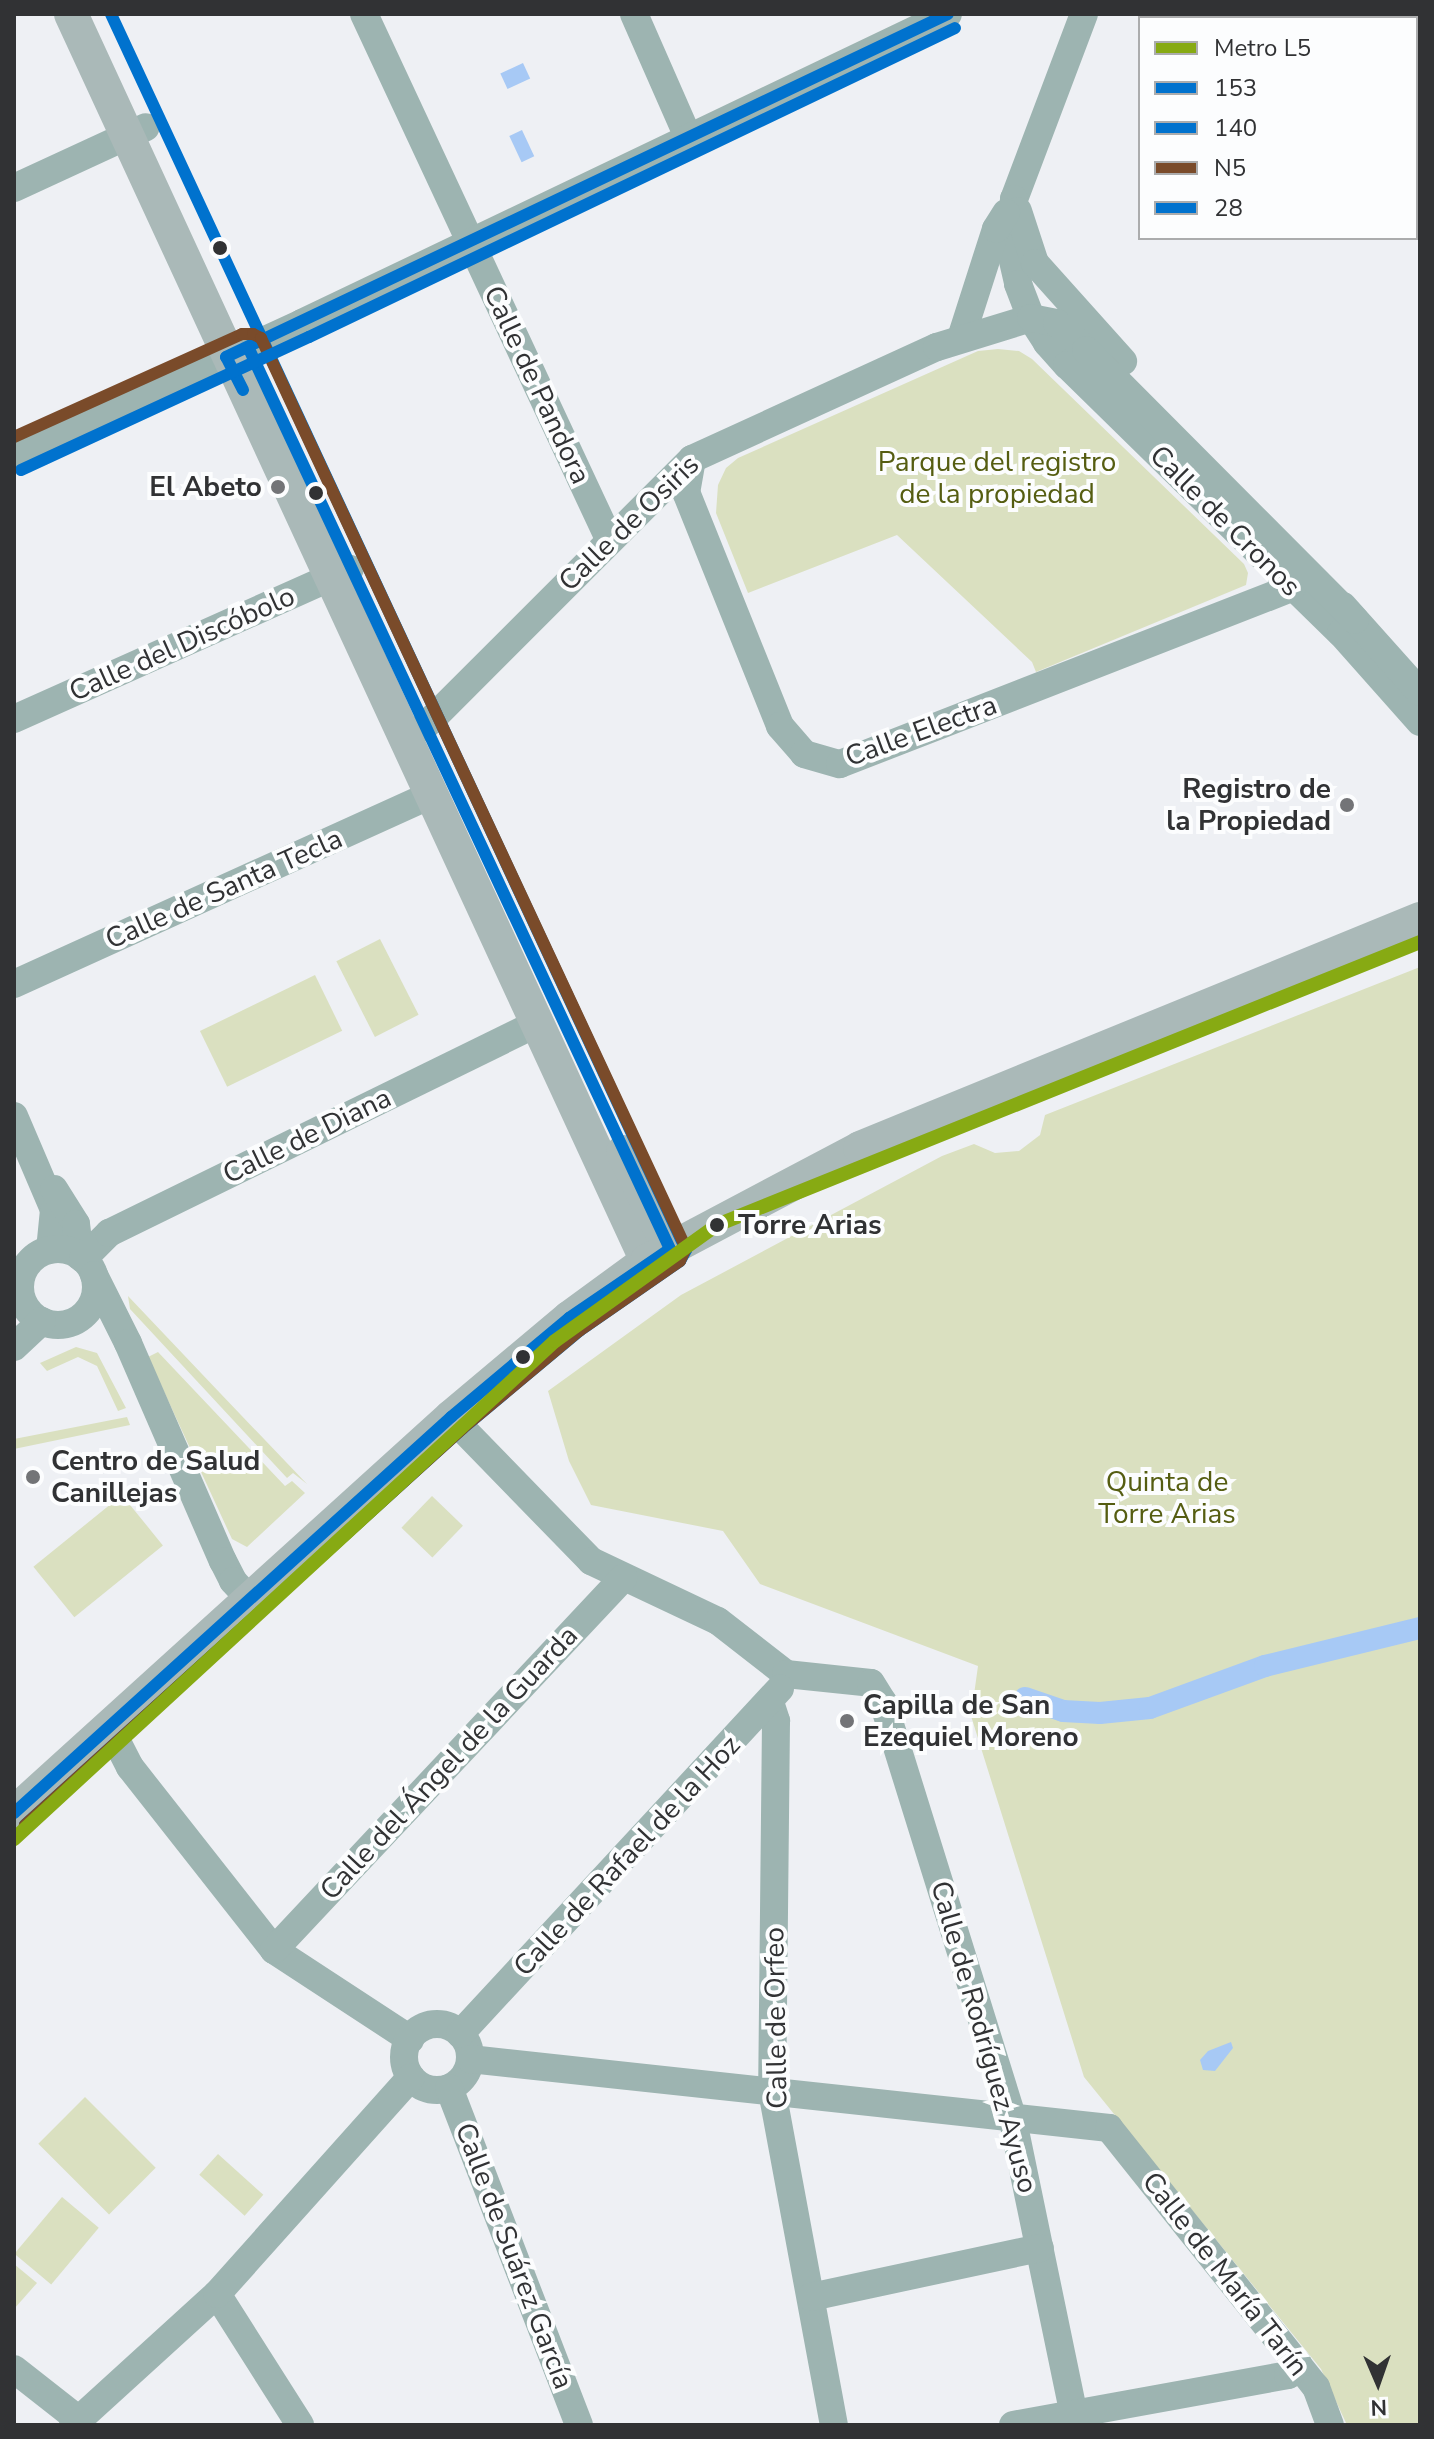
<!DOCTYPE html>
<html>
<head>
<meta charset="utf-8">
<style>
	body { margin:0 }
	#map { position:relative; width:1434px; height:2439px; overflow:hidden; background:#eef0f4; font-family:"Nunito Sans",sans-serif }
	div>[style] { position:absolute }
	.green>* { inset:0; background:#dae0c0; transform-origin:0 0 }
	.water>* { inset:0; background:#a7c9f5; transform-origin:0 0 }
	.canal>* { height:22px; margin:-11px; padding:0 11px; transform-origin:11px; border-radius:11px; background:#a7c9f5 }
	.minor>* { height:28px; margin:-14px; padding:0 14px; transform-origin:14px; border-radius:14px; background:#9db4b1 }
	.minor>.ring { margin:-14px; padding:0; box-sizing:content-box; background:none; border:28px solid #9db4b1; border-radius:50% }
	.major>* { height:34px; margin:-17px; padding:0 17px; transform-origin:17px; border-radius:17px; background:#aab9b8 }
	.bus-1>* { height:12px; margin:-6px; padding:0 6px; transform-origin:6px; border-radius:6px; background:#0072ce }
	.bus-2>* { height:12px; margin:-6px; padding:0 6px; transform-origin:6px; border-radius:6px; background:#0072ce }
	.bus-3>* { height:12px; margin:-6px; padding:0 6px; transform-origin:6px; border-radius:6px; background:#7a4b2a }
	.bus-4>* { height:12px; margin:-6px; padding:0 6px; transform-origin:6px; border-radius:6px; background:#0072ce }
	.metro-1>* { height:14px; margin:-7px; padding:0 7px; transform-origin:7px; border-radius:7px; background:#87aa13 }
	.dots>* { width:22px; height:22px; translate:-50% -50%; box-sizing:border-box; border:4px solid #fcfdfe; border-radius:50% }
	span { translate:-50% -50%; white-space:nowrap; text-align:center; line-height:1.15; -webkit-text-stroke:8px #fcfdfe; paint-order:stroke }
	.street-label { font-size:28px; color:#313234 }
	.park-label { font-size:28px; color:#555d11 }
	.poi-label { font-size:28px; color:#313234; font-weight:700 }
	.right { translate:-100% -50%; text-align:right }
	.left { translate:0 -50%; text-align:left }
	.stop-label { font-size:28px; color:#313234; font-weight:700 }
	.frame { position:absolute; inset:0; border:16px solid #313234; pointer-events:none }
	.legend { position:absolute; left:1138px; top:16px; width:280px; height:224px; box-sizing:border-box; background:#fcfdfe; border:2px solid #abacad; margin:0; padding:10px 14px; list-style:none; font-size:24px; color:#313234 }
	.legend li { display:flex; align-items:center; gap:16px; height:40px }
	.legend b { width:40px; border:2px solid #abacad }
	.north { position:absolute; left:1338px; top:2343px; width:80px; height:80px; -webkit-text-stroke:6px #fcfdfe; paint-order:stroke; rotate:178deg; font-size:22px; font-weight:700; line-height:32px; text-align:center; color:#313234 }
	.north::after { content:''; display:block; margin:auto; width:28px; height:36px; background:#313234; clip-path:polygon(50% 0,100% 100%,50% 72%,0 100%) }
</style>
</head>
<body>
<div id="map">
	<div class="green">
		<i style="clip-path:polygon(998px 349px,1019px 351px,1032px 359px,1244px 564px,1248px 573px,1246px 585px,1036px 672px,1032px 662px,897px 535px,748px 593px,716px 513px,718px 485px,726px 468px,738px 458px,978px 351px)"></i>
		<i style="left:380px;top:939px;width:85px;height:49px;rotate:63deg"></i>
		<i style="clip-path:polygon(1420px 967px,1420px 2425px,1347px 2425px,1321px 2369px,1084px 2077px,971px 1716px,978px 1666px,760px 1584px,723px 1531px,591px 1505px,569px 1461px,548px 1391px,681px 1295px,942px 1156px,974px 1144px,995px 1153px,1019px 1151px,1040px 1135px,1045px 1115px)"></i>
		<i style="left:315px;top:975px;width:62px;height:128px;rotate:64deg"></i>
		<i style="clip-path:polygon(128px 1296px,220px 1393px,307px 1484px,293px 1473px,287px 1478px,130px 1309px)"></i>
		<i style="clip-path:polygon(76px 1347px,97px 1353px,126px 1408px,118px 1411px,97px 1366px,78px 1357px,47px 1371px,40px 1363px)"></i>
		<i style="clip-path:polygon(158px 1352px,285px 1486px,292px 1481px,305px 1493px,247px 1547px,232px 1539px,148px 1357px)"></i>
		<i style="clip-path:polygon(127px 1417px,130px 1425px,14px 1449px,14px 1439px)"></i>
		<i style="left:122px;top:1495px;width:65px;height:114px;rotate:51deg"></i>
		<i style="left:432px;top:1496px;width:43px;height:44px;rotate:44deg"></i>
		<i style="left:85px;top:2097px;width:100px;height:66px;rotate:45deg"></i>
		<i style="left:218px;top:2154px;width:61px;height:28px;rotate:42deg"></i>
		<i style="left:62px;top:2197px;width:48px;height:74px;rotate:40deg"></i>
		<i style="clip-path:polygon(14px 2264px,37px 2283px,14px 2309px)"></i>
	</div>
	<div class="water">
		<i style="left:523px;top:63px;width:17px;height:25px;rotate:65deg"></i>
		<i style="left:522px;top:130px;width:29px;height:14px;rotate:65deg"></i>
		<i style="clip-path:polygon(1231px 2042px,1233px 2048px,1215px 2071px,1203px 2070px,1200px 2060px,1208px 2051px)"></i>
	</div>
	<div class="canal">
		<i style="left:1025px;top:1698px;width:40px;rotate:18.9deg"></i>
		<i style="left:1063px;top:1711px;width:37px;rotate:3deg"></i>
		<i style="left:1100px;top:1713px;width:50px;rotate:-5.7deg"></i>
		<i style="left:1150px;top:1708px;width:122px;rotate:-20.1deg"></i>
		<i style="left:1265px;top:1666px;width:160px;rotate:-13.8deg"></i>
	</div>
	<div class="minor">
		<i style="left:364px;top:14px;width:579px;rotate:64.98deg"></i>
		<i style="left:634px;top:14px;width:134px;rotate:66.3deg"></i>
		<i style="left:1084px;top:14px;width:198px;rotate:110.7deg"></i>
		<i style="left:1014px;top:199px;width:49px;rotate:94.7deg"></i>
		<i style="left:1010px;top:248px;width:37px;rotate:77deg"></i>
		<i style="left:1018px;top:284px;width:36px;rotate:69deg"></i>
		<i style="left:1031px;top:318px;width:30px;rotate:57deg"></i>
		<i style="left:1047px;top:343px;width:30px;rotate:48deg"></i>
		<i style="left:1067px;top:365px;width:383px;rotate:44.4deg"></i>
		<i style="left:1341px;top:633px;width:119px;rotate:48.4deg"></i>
		<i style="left:14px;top:188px;width:145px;rotate:-24.8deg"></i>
		<i style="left:1018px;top:211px;width:55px;rotate:71.9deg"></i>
		<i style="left:1035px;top:263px;width:132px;rotate:48.1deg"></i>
		<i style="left:961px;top:338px;width:114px;rotate:-72.2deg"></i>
		<i style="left:996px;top:229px;width:19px;rotate:-58deg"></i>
		<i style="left:14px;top:455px;width:317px;rotate:-24.6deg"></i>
		<i style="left:302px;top:323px;width:716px;rotate:-25.56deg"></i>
		<i style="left:692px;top:459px;width:34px;rotate:100deg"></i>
		<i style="left:686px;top:492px;width:252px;rotate:68.1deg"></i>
		<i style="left:780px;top:726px;width:37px;rotate:49deg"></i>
		<i style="left:804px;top:754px;width:37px;rotate:16deg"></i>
		<i style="left:840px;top:764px;width:485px;rotate:-21.3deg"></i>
		<i style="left:1343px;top:606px;width:115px;rotate:48.2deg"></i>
		<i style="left:14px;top:719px;width:368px;rotate:-24.1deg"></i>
		<i style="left:424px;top:727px;width:379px;rotate:-45deg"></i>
		<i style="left:692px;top:459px;width:269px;rotate:-24.6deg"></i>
		<i style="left:937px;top:347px;width:98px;rotate:-17.1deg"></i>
		<i style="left:1031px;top:318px;width:26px;rotate:11deg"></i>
		<i style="left:1057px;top:323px;width:40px;rotate:43deg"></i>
		<i style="left:1086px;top:350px;width:381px;rotate:45.1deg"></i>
		<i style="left:14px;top:984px;width:460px;rotate:-24.4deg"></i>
		<i style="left:14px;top:1116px;width:102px;rotate:66.9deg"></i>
		<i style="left:54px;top:1210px;width:40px;rotate:95.7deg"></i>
		<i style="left:54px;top:1189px;width:41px;rotate:57.8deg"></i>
		<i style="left:76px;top:1224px;width:33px;rotate:83deg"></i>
		<i class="ring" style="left:20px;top:1249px;width:48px;height:48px"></i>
		<i style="left:83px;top:1259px;width:37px;rotate:-45deg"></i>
		<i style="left:109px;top:1233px;width:478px;rotate:-26.1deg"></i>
		<i style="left:94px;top:1275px;width:76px;rotate:63.4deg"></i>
		<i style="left:128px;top:1343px;width:238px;rotate:66.5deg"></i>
		<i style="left:223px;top:1561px;width:22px;rotate:63deg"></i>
		<i style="left:233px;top:1581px;width:25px;rotate:47deg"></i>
		<i style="left:14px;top:1347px;width:38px;rotate:-43deg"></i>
		<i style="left:451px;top:1417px;width:201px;rotate:45.8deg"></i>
		<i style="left:591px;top:1561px;width:140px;rotate:25.3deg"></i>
		<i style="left:718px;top:1621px;width:86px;rotate:37.9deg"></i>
		<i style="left:786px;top:1674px;width:85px;rotate:6deg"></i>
		<i style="left:871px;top:1683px;width:22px;rotate:58deg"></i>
		<i style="left:883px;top:1702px;width:434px;rotate:72.7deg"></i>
		<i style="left:1012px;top:2116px;width:316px;rotate:78.3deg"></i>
		<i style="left:770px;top:1702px;width:20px;rotate:72deg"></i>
		<i style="left:776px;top:1721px;width:370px;rotate:90.6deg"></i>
		<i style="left:772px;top:2091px;width:340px;rotate:79.5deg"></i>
		<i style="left:110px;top:1728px;width:44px;rotate:62.9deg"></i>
		<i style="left:130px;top:1767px;width:233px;rotate:51.8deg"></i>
		<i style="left:274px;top:1950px;width:163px;rotate:33.2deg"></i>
		<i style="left:274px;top:1950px;width:511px;rotate:-46.82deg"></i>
		<i class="ring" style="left:404px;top:2024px;width:38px;height:38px"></i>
		<i style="left:460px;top:2034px;width:471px;rotate:-47.2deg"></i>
		<i style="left:470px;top:2059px;width:643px;rotate:6.16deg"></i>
		<i style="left:1109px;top:2128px;width:332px;rotate:51.4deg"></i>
		<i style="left:1316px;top:2387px;width:40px;rotate:69.8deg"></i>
		<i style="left:449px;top:2088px;width:361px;rotate:68.9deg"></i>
		<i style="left:217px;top:2294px;width:155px;rotate:57.6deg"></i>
		<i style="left:811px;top:2297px;width:234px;rotate:-12.1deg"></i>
		<i style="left:14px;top:2369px;width:83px;rotate:38.1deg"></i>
		<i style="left:79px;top:2420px;width:5px;rotate:68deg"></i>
		<i style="left:73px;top:2425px;width:195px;rotate:-42.3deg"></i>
		<i style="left:217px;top:2294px;width:291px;rotate:-48.2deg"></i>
		<i style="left:1013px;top:2425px;width:280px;rotate:-10.3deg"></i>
		<i style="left:1288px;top:2375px;width:15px;rotate:-48deg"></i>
	</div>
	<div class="major">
		<i style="left:71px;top:14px;width:1374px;rotate:65.21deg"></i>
		<i style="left:623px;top:1152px;width:108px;rotate:64.1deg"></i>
		<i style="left:14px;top:1813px;width:590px;rotate:-42.18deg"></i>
		<i style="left:451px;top:1417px;width:154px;rotate:-40deg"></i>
		<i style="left:569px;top:1318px;width:97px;rotate:-36.2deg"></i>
		<i style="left:647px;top:1261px;width:241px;rotate:-27.9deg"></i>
		<i style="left:860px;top:1148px;width:605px;rotate:-22.24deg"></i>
	</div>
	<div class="bus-1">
		<i style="left:243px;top:390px;width:37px;rotate:-117deg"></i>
		<i style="left:226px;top:357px;width:799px;rotate:-25.41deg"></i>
		<i style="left:14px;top:1813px;width:590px;rotate:-42.18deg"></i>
		<i style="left:451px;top:1417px;width:154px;rotate:-40deg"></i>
		<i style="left:569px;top:1318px;width:122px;rotate:-34.3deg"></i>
		<i style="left:670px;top:1249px;width:994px;rotate:-115.07deg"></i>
	</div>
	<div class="bus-2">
		<i style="left:25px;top:1825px;width:590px;rotate:-42.18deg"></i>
		<i style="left:462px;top:1429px;width:153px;rotate:-39.9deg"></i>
		<i style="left:579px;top:1331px;width:123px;rotate:-34.7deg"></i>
		<i style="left:680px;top:1261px;width:13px;rotate:-61deg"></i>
		<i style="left:686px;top:1250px;width:1363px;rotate:-114.95deg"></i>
	</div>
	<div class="bus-3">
		<i style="left:14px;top:437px;width:250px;rotate:-24.3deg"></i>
		<i style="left:242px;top:334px;width:11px"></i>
		<i style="left:253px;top:334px;width:9px;rotate:27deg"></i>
		<i style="left:261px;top:338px;width:1004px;rotate:64.97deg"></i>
		<i style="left:686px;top:1248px;width:14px;rotate:115deg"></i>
		<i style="left:680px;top:1261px;width:123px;rotate:145.3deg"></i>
		<i style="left:579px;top:1331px;width:153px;rotate:140.1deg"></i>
		<i style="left:462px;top:1429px;width:590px;rotate:137.82deg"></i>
	</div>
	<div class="bus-4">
		<i style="left:21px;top:470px;width:317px;rotate:-24.8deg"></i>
		<i style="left:309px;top:337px;width:716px;rotate:-25.56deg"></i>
	</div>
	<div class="metro-1">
		<i style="left:14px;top:1839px;width:735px;rotate:-42.63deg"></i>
		<i style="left:555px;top:1341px;width:199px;rotate:-35.6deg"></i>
		<i style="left:717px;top:1225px;width:758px;rotate:-21.93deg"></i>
	</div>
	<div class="dots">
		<i style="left:220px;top:248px;background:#313234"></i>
		<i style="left:278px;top:487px;background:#737477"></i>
		<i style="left:316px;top:493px;background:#313234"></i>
		<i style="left:1347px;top:805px;background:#737477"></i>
		<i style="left:717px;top:1225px;background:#313234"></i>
		<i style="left:523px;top:1357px;background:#313234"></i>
		<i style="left:33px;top:1477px;background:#737477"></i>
		<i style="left:847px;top:1721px;background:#737477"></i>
	</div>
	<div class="street-label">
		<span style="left:537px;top:385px;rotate:65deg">Calle de Pandora</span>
		<span style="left:1225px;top:521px;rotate:45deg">Calle de Cronos</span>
		<span style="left:629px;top:523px;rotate:-44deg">Calle de Osiris</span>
		<span style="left:182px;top:644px;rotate:-24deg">Calle del Discóbolo</span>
		<span style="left:921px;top:731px;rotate:-20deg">Calle Electra</span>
		<span style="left:224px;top:889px;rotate:-24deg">Calle de Santa Tecla</span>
		<span style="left:307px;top:1136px;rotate:-26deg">Calle de Diana</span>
		<span style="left:449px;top:1763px;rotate:-47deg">Calle del Ángel de la Guarda</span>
		<span style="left:627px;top:1856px;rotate:-47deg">Calle de Rafael de la Hoz</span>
		<span style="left:776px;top:2018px;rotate:-91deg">Calle de Orfeo</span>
		<span style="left:984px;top:2037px;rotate:74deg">Calle de Rodríguez Ayuso</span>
		<span style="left:514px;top:2256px;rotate:69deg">Calle de Suárez García</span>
		<span style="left:1225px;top:2274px;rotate:52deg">Calle de María Tarín</span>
	</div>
	<div class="park-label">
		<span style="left:997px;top:478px">Parque del registro<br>de la propiedad</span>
		<span style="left:1167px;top:1498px">Quinta de<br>Torre Arias</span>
	</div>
	<div class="poi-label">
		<span class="right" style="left:262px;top:487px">El Abeto</span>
		<span class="right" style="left:1331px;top:805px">Registro de<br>la Propiedad</span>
		<span class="left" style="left:51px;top:1477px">Centro de Salud<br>Canillejas</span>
		<span class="left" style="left:863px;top:1721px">Capilla de San<br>Ezequiel Moreno</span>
	</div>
	<div class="stop-label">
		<span class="left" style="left:738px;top:1225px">Torre Arias</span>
	</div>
	<div class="frame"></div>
	<ul class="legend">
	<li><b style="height:10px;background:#87aa13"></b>Metro L5</li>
	<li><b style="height:10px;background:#0072ce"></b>153</li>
	<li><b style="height:10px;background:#0072ce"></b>140</li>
	<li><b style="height:10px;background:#7a4b2a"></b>N5</li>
	<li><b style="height:10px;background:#0072ce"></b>28</li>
	</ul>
	<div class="north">N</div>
</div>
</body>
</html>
